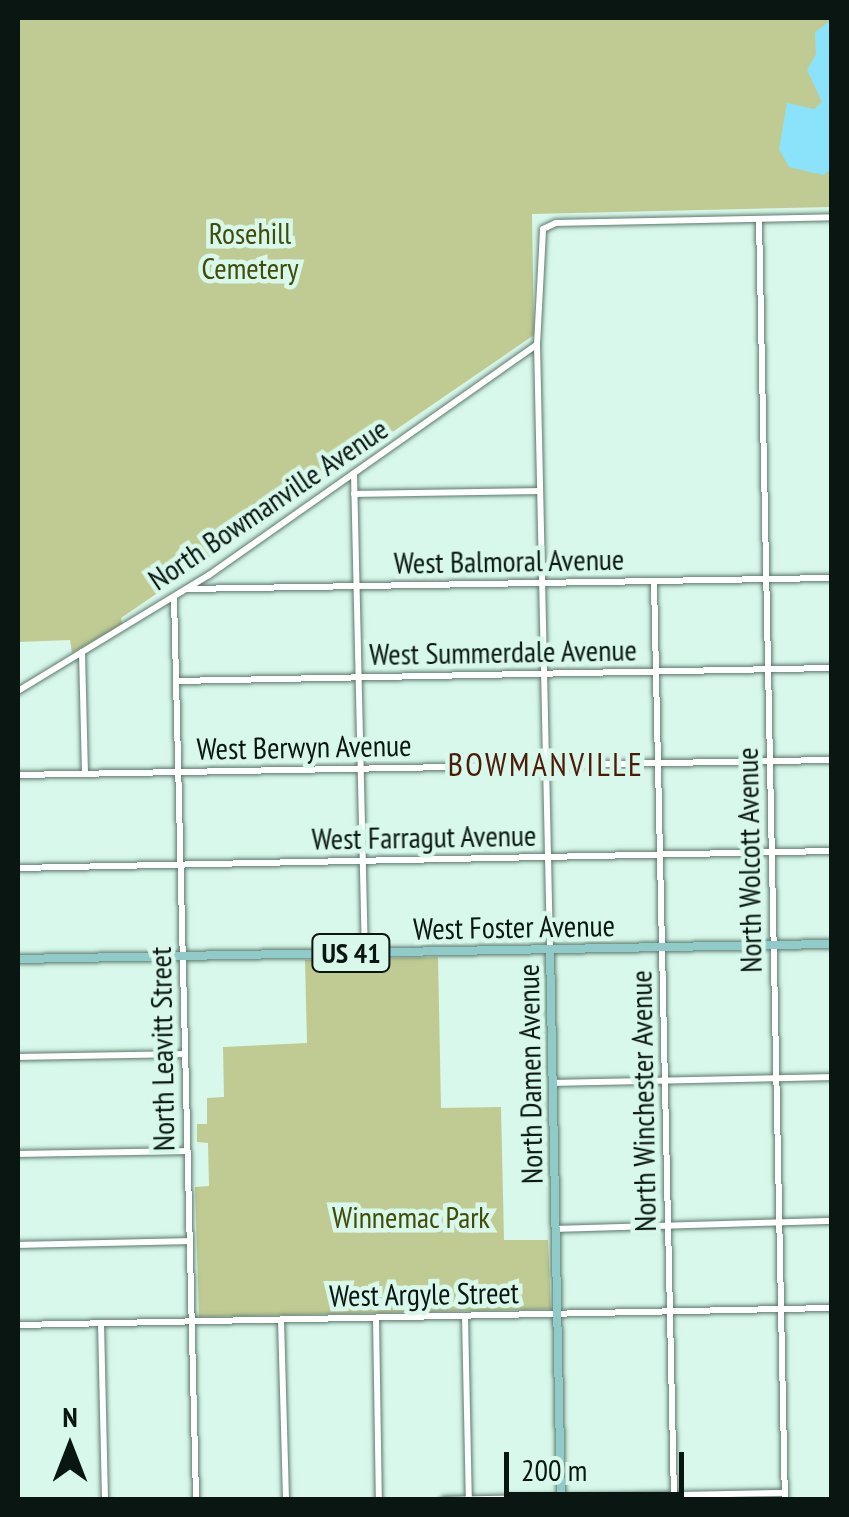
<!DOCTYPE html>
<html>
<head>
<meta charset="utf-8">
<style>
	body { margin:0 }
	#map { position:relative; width:849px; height:1517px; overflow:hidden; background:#d7f8ea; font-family:"PT Sans Narrow",sans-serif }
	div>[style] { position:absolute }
	.green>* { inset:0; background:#bfcb93 }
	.water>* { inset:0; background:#8be2fb }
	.roads { filter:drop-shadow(0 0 2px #5c796d) drop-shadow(0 0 2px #5c796d) }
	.minor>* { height:6px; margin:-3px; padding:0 3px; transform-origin:3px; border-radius:3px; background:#fff }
	.major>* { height:8px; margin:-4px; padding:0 4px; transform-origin:4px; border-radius:4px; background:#90cbca }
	span { translate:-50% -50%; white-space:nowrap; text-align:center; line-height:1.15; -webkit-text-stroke:9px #d7f8ea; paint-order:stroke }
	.shield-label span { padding:2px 8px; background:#d7f8ea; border:2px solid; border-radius:8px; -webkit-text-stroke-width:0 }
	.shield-label { font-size:28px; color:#0a1612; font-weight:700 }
	.park-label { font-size:30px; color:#424b08 }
	.street-label { font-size:30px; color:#0a1612 }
	.neighbourhood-label { font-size:32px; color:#4b1b05; letter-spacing:2.5px }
	.frame { position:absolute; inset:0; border:20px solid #0a1612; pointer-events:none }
	.north { position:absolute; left:20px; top:1397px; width:100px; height:100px; -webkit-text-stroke:8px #d7f8ea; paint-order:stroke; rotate:0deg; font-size:28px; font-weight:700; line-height:40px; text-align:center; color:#0a1612 }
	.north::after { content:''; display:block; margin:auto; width:35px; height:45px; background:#0a1612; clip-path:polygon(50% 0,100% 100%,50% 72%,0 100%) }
	.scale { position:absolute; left:504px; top:1452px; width:180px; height:45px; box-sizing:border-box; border:5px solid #0a1612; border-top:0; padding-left:12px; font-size:30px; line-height:35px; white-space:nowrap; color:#0a1612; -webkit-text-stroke:8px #d7f8ea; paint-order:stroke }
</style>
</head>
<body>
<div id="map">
	<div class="green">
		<i style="clip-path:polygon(18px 18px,831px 18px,831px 207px,532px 214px,534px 335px,121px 618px,122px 624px,72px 653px,70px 640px,18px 642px)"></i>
		<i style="clip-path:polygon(438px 957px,441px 1108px,501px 1107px,504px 1240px,548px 1240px,551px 1309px,199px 1317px,195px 1187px,209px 1186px,208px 1143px,197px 1142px,197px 1124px,207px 1124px,207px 1098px,224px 1097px,223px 1047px,307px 1043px,305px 960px)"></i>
	</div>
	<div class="water">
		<i style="clip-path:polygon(831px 20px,831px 170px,823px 175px,789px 167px,779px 149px,787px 103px,814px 109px,822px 102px,807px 70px,816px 54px,815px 32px)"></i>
	</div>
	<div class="roads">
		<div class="minor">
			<i style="left:759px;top:220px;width:1280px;rotate:88.84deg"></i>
			<i style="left:354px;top:474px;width:479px;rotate:88.7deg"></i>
			<i style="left:354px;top:494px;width:185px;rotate:-0.9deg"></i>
			<i style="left:654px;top:581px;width:919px;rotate:88.75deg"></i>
			<i style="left:187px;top:589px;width:645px;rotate:-0.98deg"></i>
			<i style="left:174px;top:597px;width:903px;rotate:88.6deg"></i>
			<i style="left:82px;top:652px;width:122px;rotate:88.6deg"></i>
			<i style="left:176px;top:681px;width:656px;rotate:-1.14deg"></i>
			<i style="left:18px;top:691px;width:223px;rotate:-31.3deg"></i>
			<i style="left:209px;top:575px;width:400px;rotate:-35.1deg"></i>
			<i style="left:18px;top:775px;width:814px;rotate:-1.06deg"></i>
			<i style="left:18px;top:868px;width:813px;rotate:-1.2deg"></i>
			<i style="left:550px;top:949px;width:604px;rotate:-91.23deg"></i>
			<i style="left:537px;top:345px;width:116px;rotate:-87deg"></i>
			<i style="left:543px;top:229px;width:14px;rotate:-25deg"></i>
			<i style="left:556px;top:223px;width:276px;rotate:-1.2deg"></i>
			<i style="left:18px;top:1057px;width:167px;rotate:-1deg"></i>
			<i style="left:552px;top:1083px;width:280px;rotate:-1.2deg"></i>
			<i style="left:18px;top:1154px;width:169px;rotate:-1deg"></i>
			<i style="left:556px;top:1229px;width:276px;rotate:-1.7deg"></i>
			<i style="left:18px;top:1245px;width:172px;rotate:-1.3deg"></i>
			<i style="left:465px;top:1316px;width:184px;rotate:88.8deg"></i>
			<i style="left:376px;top:1318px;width:182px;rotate:89.1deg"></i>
			<i style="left:281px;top:1320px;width:180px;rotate:88.4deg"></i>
			<i style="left:101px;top:1323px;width:177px;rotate:88.7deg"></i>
			<i style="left:18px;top:1325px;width:814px;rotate:-1.2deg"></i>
			<i style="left:444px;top:1500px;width:341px;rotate:-1.2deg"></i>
		</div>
		<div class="major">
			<i style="left:550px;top:949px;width:551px;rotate:88.86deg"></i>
			<i style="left:18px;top:959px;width:814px;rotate:-1.06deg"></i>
		</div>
	</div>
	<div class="shield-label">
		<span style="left:351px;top:953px">US 41</span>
	</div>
	<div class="park-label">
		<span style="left:250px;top:250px">Rosehill<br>Cemetery</span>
		<span style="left:411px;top:1217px">Winnemac Park</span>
	</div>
	<div class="street-label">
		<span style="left:268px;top:504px;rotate:-34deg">North Bowmanville Avenue</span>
		<span style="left:509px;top:561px;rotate:-1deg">West Balmoral Avenue</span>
		<span style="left:503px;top:652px;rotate:-1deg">West Summerdale Avenue</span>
		<span style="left:304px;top:747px;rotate:-1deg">West Berwyn Avenue</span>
		<span style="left:424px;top:837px;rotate:-1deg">West Farragut Avenue</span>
		<span style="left:749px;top:860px;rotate:-91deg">North Wolcott Avenue</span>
		<span style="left:514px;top:927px;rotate:-1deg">West Foster Avenue</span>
		<span style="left:162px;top:1049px;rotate:-91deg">North Leavitt Street</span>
		<span style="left:530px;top:1074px;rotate:-91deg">North Damen Avenue</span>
		<span style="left:643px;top:1101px;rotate:-91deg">North Winchester Avenue</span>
		<span style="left:424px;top:1294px;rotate:-1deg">West Argyle Street</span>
	</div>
	<div class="neighbourhood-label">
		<span style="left:546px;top:764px">BOWMANVILLE</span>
	</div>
	<div class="frame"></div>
	<div class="north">N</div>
	<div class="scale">200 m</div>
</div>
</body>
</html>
